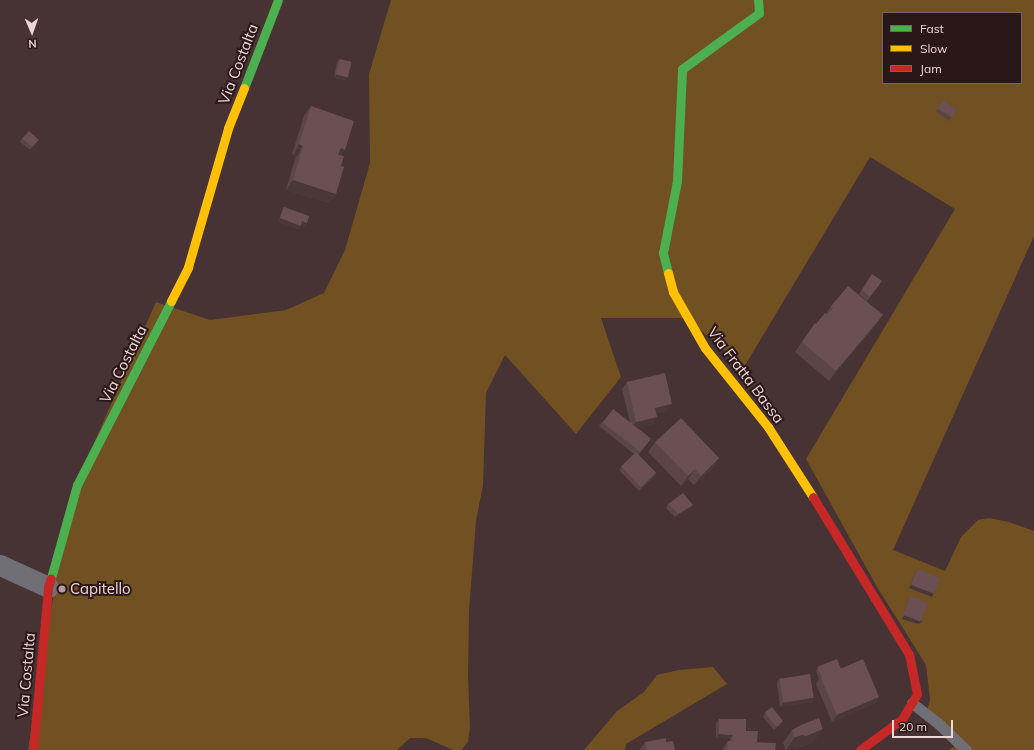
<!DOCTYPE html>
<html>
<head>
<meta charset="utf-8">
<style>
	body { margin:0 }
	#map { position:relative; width:1034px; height:750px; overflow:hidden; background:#473234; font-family:Mulish,sans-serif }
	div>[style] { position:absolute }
	.green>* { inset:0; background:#715121 }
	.lane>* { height:11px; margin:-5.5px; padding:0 5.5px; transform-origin:5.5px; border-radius:5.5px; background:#6f6f75 }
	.street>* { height:21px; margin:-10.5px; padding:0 10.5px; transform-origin:10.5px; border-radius:10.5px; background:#6f6f75 }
	.fast>* { height:9px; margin:-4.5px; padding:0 4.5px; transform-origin:4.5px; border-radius:4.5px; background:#4caf50 }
	.slow>* { height:9px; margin:-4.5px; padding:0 4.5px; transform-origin:4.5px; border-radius:4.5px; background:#ffc107 }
	.jam>* { height:9px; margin:-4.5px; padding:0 4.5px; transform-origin:4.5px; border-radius:4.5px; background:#c62828 }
	.wall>* { inset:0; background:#5b4547; transform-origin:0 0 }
	.shaded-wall>* { inset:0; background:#4a3839; transform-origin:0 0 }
	.building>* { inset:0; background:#6a5052; transform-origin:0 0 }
	.dots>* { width:11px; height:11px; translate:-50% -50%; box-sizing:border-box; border:2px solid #2a1819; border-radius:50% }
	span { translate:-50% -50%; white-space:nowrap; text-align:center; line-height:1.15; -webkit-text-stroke:4px #2a1819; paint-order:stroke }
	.street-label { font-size:15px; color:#f0d6d7 }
	.poi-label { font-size:15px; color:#f0d6d7 }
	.left { translate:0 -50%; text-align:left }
	.legend { position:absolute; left:882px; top:12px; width:140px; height:72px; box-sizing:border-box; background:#2a1819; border:1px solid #796465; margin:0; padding:5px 7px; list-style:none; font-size:12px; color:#f0d6d7 }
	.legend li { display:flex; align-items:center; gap:8px; height:20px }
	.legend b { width:20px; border:1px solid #796465 }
	.north { position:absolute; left:12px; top:12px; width:40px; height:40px; -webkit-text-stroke:3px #2a1819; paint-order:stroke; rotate:178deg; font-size:11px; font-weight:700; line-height:16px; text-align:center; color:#f0d6d7 }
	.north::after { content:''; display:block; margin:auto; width:14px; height:18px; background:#f0d6d7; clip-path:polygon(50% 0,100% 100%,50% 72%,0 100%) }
	.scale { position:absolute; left:892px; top:720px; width:61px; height:18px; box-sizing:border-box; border:2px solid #f0d6d7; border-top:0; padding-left:5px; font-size:12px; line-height:14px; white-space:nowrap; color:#f0d6d7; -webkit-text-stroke:3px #2a1819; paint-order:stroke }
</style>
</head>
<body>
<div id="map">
	<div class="green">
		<i style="clip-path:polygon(evenodd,391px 0,1034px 0,1034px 236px,893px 550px,945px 571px,961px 537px,978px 520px,989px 518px,1009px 522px,1034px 531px,1034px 750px,948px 750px,959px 744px,925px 718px,930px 700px,926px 665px,877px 587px,806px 459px,955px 209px,870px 157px,744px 367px,686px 318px,601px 318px,621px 377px,576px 434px,505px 355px,486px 393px,483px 485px,476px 521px,469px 611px,468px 676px,470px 727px,468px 742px,461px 750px,453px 750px,426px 738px,410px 738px,397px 750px,28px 750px,69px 500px,156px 302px,210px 320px,286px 310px,324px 293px,345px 250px,370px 163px,369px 74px,391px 0,883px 13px,1021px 13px,1021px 83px,883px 83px,883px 13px)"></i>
		<i style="clip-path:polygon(713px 667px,727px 684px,626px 744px,625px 750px,584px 750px,617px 711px,644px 692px,657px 675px,679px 670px)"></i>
	</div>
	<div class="lane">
		<i style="left:912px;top:703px;width:36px;rotate:38deg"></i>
		<i style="left:940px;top:725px;width:36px;rotate:44deg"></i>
	</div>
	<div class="street">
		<i style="left:0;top:565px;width:53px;rotate:24.6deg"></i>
	</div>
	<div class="fast">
		<i style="left:244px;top:88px;width:94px;rotate:-68.9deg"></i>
		<i style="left:668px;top:273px;width:21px;rotate:-104deg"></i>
		<i style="left:663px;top:253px;width:73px;rotate:-79deg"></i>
		<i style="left:677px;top:181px;width:112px;rotate:-87.4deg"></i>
		<i style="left:682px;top:69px;width:95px;rotate:-36deg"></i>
		<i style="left:759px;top:13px;width:13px;rotate:-94deg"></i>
		<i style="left:51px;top:578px;width:97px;rotate:-74.4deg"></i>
		<i style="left:77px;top:485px;width:207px;rotate:-62.9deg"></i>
	</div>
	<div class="slow">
		<i style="left:668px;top:273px;width:20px;rotate:75deg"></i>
		<i style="left:673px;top:292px;width:64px;rotate:60.3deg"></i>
		<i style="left:705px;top:348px;width:101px;rotate:51.4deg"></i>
		<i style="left:768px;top:427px;width:83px;rotate:57.3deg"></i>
		<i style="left:171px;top:301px;width:38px;rotate:-63deg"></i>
		<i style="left:188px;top:267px;width:145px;rotate:-73.9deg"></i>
		<i style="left:228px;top:128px;width:43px;rotate:-68.2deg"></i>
	</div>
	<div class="jam">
		<i style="left:813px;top:497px;width:184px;rotate:58.6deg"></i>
		<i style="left:909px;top:654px;width:41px;rotate:78.7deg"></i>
		<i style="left:917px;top:694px;width:29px;rotate:121deg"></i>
		<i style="left:902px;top:719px;width:52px;rotate:143.6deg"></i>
		<i style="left:33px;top:750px;width:164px;rotate:-84.7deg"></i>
		<i style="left:48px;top:587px;width:9px;rotate:-72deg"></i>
	</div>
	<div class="wall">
		<i style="clip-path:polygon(340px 59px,346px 80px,334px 78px,337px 62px)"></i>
		<i style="left:943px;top:100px;width:17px;height:14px;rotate:33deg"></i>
		<i style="clip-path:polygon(311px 106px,341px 155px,336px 194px,329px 203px,286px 190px,296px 156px,292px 154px,304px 116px)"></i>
		<i style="clip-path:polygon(22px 138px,39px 140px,30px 150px,20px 142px)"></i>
		<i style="clip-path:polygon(284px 207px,307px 223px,304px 226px,301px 225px,298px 229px,278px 222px,282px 211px)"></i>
		<i style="clip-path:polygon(872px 274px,882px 281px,867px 301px,859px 294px)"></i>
		<i style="clip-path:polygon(831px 306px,883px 315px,876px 325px,829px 381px,795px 352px,815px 323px,816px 324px,826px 314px)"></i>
		<i style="clip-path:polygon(627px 382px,667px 411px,656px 413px,653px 424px,636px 427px,651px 439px,638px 455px,656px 473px,654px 477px,639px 491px,619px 470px,622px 467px,634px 454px,599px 426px,602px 422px,630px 422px,622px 389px)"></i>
		<i style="clip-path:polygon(655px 442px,719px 458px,713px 468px,694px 485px,688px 479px,681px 486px,648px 452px)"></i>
		<i style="clip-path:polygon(668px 504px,693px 505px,690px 508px,675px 517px,666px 508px)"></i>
		<i style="clip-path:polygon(917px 569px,932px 597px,909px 588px,915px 573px)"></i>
		<i style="clip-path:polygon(910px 596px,922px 621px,919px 624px,902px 619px,908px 600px)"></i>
		<i style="clip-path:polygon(818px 668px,841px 669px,879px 697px,874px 704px,832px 722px,816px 684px,819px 679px,816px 671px)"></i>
		<i style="clip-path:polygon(779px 679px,812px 702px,780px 707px,777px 683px)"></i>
		<i style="clip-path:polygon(765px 713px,781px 724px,774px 730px,763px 717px)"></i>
		<i style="clip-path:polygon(719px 719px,746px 731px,757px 742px,775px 750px,723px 750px,723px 748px,728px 741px,730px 741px,730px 738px,716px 738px,716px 723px)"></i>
		<i style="clip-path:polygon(792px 730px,814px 742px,797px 748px,793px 747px,786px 750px,783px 743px)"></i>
		<i style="clip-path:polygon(645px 742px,666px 742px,675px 750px,641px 750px,640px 749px)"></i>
	</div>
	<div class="shaded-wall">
		<i style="clip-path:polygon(336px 74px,348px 77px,346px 80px,334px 78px)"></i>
		<i style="left:299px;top:144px;width:4px;height:12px;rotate:27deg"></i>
		<i style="left:341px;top:148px;width:4px;height:12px;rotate:27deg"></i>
		<i style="clip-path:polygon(293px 180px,336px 194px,329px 203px,286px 190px)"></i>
		<i style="clip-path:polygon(280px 218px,301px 226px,298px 229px,278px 222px)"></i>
		<i style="clip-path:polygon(302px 221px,307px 223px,304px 226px,300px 225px)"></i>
		<i style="clip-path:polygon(883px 315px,876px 325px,829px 381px,836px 371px)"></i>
		<i style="clip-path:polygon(672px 404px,667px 411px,651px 414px,655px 408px)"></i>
		<i style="clip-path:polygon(657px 417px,653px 424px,631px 428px,636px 422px)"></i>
		<i style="clip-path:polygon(719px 458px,713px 468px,694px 485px,701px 476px)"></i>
		<i style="clip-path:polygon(695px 469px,688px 479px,681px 486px,688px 476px)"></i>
		<i style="clip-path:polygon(656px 473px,654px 477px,639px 491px,642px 487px)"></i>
		<i style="clip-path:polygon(693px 505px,690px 508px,675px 517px,678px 514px)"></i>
		<i style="clip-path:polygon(912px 585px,934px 593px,932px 597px,909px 588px)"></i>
		<i style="clip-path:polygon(905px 615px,922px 621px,919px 624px,902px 619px)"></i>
		<i style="clip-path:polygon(879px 697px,874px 704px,832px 722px,837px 715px)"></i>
		<i style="clip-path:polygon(814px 698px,812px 702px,780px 707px,783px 703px)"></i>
		<i style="clip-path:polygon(823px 729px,814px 742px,797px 748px,793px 747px,786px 750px,795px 737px)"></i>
		<i style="clip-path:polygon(719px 734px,733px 735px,730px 738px,716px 738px)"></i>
	</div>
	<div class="building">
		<i style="left:340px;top:59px;width:12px;height:16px;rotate:14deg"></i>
		<i style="left:943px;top:100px;width:17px;height:10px;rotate:33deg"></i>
		<i style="clip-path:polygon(311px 106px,354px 121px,345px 150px,341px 148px,338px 155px,344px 156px,341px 166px,344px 167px,336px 194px,293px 180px,303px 146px,299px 144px)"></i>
		<i style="left:29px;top:131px;width:13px;height:10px;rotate:42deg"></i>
		<i style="clip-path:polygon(284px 207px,309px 216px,307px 223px,302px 221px,301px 226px,280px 218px)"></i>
		<i style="clip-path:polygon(872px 274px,882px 281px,870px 297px,862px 290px)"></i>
		<i style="clip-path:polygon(848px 286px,883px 315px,836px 371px,802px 342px,815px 323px,816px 324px,825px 313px,827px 315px,833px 308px,831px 306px)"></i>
		<i style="clip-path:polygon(665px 373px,672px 404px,655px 408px,657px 417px,636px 422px,627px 382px)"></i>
		<i style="left:613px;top:409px;width:48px;height:17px;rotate:38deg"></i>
		<i style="clip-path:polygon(681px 418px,719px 458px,701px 476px,695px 469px,688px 476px,655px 442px)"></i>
		<i style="left:636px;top:452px;width:29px;height:21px;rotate:46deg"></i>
		<i style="clip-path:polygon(683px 493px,693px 505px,678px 514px,668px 504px)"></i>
		<i style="left:917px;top:569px;width:25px;height:17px;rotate:21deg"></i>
		<i style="left:910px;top:596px;width:19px;height:20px;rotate:21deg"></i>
		<i style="left:837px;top:659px;width:11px;height:21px;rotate:68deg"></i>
		<i style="left:863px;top:659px;width:41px;height:46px;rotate:67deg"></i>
		<i style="left:810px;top:674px;width:24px;height:31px;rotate:81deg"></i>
		<i style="left:772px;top:707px;width:18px;height:9px;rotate:52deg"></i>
		<i style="clip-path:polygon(819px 718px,823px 729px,806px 736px,802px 735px,795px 737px,792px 730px,801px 725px)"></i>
		<i style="clip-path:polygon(719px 719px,746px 719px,746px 731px,758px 731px,757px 742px,732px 742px,733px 735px,719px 734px)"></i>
		<i style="clip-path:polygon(666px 738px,666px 742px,673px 741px,675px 750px,647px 750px,645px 742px)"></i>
		<i style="clip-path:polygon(728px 741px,776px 743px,775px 750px,727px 750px)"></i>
	</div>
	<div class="dots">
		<i style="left:62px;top:589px;background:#b59d9e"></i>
	</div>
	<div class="street-label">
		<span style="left:238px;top:64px;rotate:-69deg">Via Costalta</span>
		<span style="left:123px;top:364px;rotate:-63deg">Via Costalta</span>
		<span style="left:746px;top:375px;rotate:53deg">Via Fratta Bassa</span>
		<span style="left:26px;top:675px;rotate:-85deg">Via Costalta</span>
	</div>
	<div class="poi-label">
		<span class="left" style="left:70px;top:589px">Capitello</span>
	</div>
	<ul class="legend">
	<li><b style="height:5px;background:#4caf50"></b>Fast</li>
	<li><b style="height:5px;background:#ffc107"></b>Slow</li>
	<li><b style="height:5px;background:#c62828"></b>Jam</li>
	</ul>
	<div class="north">N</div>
	<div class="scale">20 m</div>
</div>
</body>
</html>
